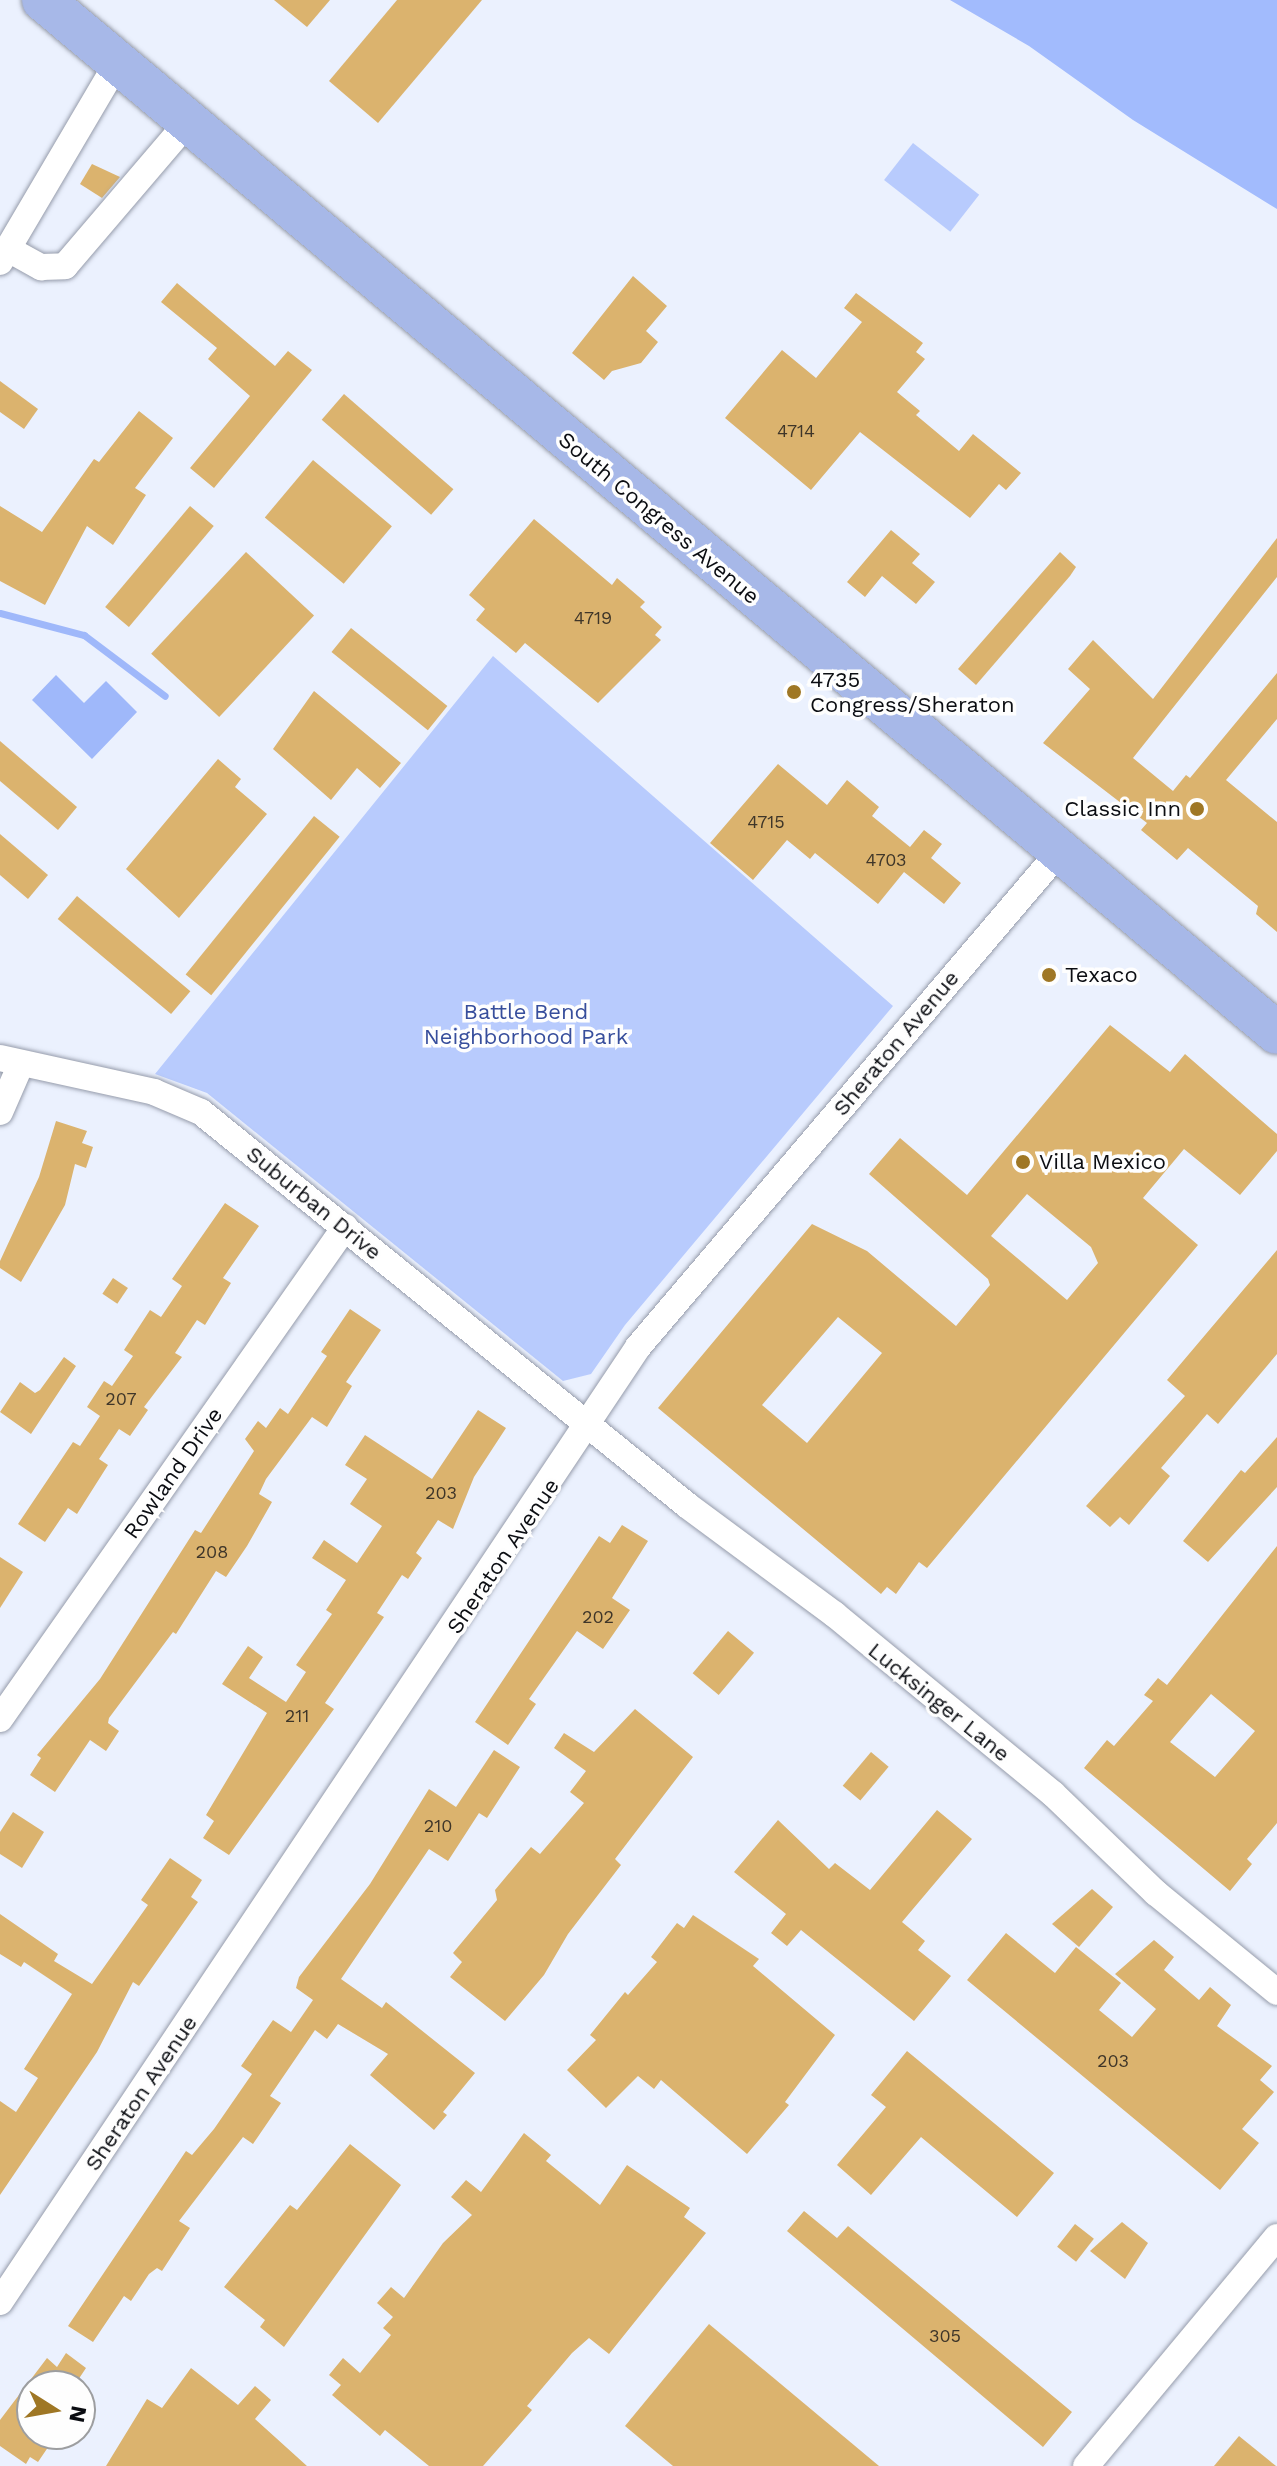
<!DOCTYPE html>
<html>
<head>
<meta charset="utf-8">
<style>
	body { margin:0 }
	#map { position:relative; width:1277px; height:2466px; overflow:hidden; background:#ebf1fe; font-family:"Work Sans",sans-serif }
	div>[style] { position:absolute }
	.green>* { inset:0; background:#b8cbfd; transform-origin:0 0 }
	.forest>* { inset:0; background:#a2bbfd }
	.water>* { inset:0; background:#9fb8fa }
	.stream>* { height:7px; margin:-3.5px; padding:0 3.5px; transform-origin:3.5px; border-radius:3.5px; background:#9fb8fa }
	.building>* { inset:0; background:#dbb36e; transform-origin:0 0 }
	.roads { filter:drop-shadow(0 0 2px #969cab) drop-shadow(0 0 2px #969cab) }
	.street>* { height:26px; margin:-13px; padding:0 13px; transform-origin:13px; border-radius:13px; background:#fff }
	.primary>* { height:42px; margin:-21px; padding:0 21px; transform-origin:21px; border-radius:21px; background:#a7b8e8 }
	.dots>* { width:22px; height:22px; translate:-50% -50%; box-sizing:border-box; border:4px solid #fefefe; border-radius:50% }
	span { translate:-50% -50%; white-space:nowrap; text-align:center; line-height:1.15; -webkit-text-stroke:7px #fefefe; paint-order:stroke }
	.number-label { font-size:18px; color:#3f3629 }
	.number-label span { -webkit-text-stroke-width:0 }
	.street-label { font-size:22px; color:#0b0d12 }
	.poi-label { font-size:22px; color:#0b0d12 }
	.left { translate:0 -50%; text-align:left }
	.right { translate:-100% -50%; text-align:right }
	.park-label { font-size:22px; color:#374e9c }
	.north { position:absolute; left:16px; top:2370px; width:80px; height:80px; box-sizing:border-box; background:#fefefe; border:2px solid #9d9ea0; border-radius:50%; rotate:101deg; font-size:22px; font-weight:700; line-height:32px; text-align:center; color:#0b0d12 }
	.north::after { content:''; display:block; margin:auto; width:28px; height:36px; background:#9f7725; clip-path:polygon(50% 0,100% 100%,50% 72%,0 100%) }
</style>
</head>
<body>
<div id="map">
	<div class="green">
		<i style="left:913px;top:143px;width:84px;height:47px;rotate:38deg"></i>
		<i style="clip-path:polygon(493px 656px,893px 1006px,625px 1325px,591px 1374px,563px 1381px,207px 1093px,155px 1074px)"></i>
	</div>
	<div class="forest">
		<i style="clip-path:polygon(950px 0,1277px 0,1277px 209px,1133px 120px,1029px 46px)"></i>
	</div>
	<div class="water">
		<i style="clip-path:polygon(56px 675px,84px 703px,106px 681px,137px 712px,92px 759px,32px 700px)"></i>
	</div>
	<div class="stream">
		<i style="left:0;top:613px;width:87px;rotate:14.7deg"></i>
		<i style="left:84px;top:635px;width:101px;rotate:37deg"></i>
	</div>
	<div class="building">
		<i style="clip-path:polygon(274px 0,330px 0,307px 27px)"></i>
		<i style="clip-path:polygon(397px 0,482px 0,378px 123px,329px 81px)"></i>
		<i style="clip-path:polygon(92px 164px,120px 177px,102px 198px,80px 184px)"></i>
		<i style="clip-path:polygon(633px 276px,667px 306px,646px 331px,658px 342px,641px 363px,612px 371px,604px 380px,572px 353px)"></i>
		<i style="clip-path:polygon(177px 283px,275px 366px,288px 351px,312px 370px,214px 488px,190px 468px,250px 396px,208px 359px,217px 348px,161px 302px)"></i>
		<i style="clip-path:polygon(856px 293px,923px 343px,916px 352px,925px 359px,897px 392px,920px 411px,916px 415px,959px 451px,973px 434px,1021px 473px,1006px 490px,999px 484px,970px 518px,860px 432px,811px 490px,725px 418px,782px 350px,816px 378px,862px 322px,844px 308px)"></i>
		<i style="clip-path:polygon(0 381px,38px 409px,24px 429px,0 412px)"></i>
		<i style="left:344px;top:394px;width:145px;height:34px;rotate:41deg"></i>
		<i style="clip-path:polygon(139px 411px,173px 438px,135px 488px,146px 495px,113px 545px,87px 526px,45px 605px,0 581px,0 506px,42px 532px,94px 459px,99px 462px)"></i>
		<i style="left:313px;top:460px;width:103px;height:75px;rotate:40deg"></i>
		<i style="left:190px;top:506px;width:31px;height:132px;rotate:40deg"></i>
		<i style="clip-path:polygon(534px 519px,612px 585px,617px 578px,645px 602px,640px 607px,662px 627px,655px 635px,661px 640px,598px 703px,525px 643px,516px 653px,476px 620px,485px 609px,469px 595px)"></i>
		<i style="clip-path:polygon(891px 530px,920px 554px,912px 563px,935px 582px,916px 604px,882px 576px,865px 597px,847px 582px)"></i>
		<i style="clip-path:polygon(1277px 538px,1277px 577px,1133px 758px,1173px 791px,1186px 775px,1190px 778px,1277px 673px,1277px 719px,1226px 780px,1277px 822px,1277px 932px,1256px 914px,1258px 906px,1188px 848px,1177px 860px,1141px 830px,1147px 823px,1043px 743px,1090px 689px,1068px 669px,1093px 640px,1153px 699px)"></i>
		<i style="left:246px;top:552px;width:93px;height:139px;rotate:43deg"></i>
		<i style="clip-path:polygon(1060px 552px,1076px 567px,1070px 576px,976px 685px,958px 669px)"></i>
		<i style="left:351px;top:628px;width:124px;height:31px;rotate:39deg"></i>
		<i style="clip-path:polygon(314px 691px,401px 763px,380px 788px,357px 768px,331px 800px,273px 749px)"></i>
		<i style="clip-path:polygon(0 741px,77px 807px,58px 830px,0 781px)"></i>
		<i style="clip-path:polygon(218px 759px,241px 779px,235px 787px,267px 814px,179px 918px,126px 869px)"></i>
		<i style="clip-path:polygon(778px 764px,827px 805px,847px 780px,879px 807px,872px 816px,910px 847px,924px 830px,942px 844px,931px 858px,961px 883px,944px 904px,904px 872px,878px 904px,815px 853px,810px 859px,787px 840px,753px 880px,710px 843px)"></i>
		<i style="left:314px;top:816px;width:33px;height:204px;rotate:39deg"></i>
		<i style="clip-path:polygon(0 834px,48px 875px,28px 899px,0 875px)"></i>
		<i style="left:77px;top:896px;width:148px;height:30px;rotate:40deg"></i>
		<i style="clip-path:polygon(evenodd,1110px 1025px,1170px 1072px,1185px 1054px,1277px 1134px,1277px 1151px,1240px 1195px,1184px 1149px,1143px 1198px,1198px 1245px,927px 1568px,919px 1562px,896px 1594px,887px 1587px,881px 1594px,658px 1408px,812px 1224px,867px 1251px,956px 1326px,990px 1285px,988px 1279px,869px 1174px,900px 1138px,967px 1195px,1110px 1025px,1027px 1194px,1091px 1247px,1098px 1263px,1067px 1300px,991px 1236px,1027px 1194px,1110px 1025px,838px 1317px,882px 1353px,807px 1443px,762px 1405px,838px 1317px)"></i>
		<i style="clip-path:polygon(56px 1121px,87px 1131px,82px 1143px,93px 1147px,86px 1168px,75px 1164px,65px 1205px,21px 1282px,0 1268px,0 1261px,39px 1177px)"></i>
		<i style="clip-path:polygon(225px 1203px,259px 1226px,223px 1278px,231px 1283px,205px 1325px,197px 1320px,175px 1353px,182px 1357px,144px 1407px,148px 1410px,130px 1436px,119px 1429px,99px 1459px,108px 1465px,77px 1514px,68px 1508px,45px 1542px,18px 1524px,73px 1442px,80px 1446px,100px 1416px,87px 1407px,104px 1381px,112px 1386px,133px 1356px,124px 1350px,150px 1310px,161px 1317px,182px 1286px,172px 1279px)"></i>
		<i style="clip-path:polygon(1277px 1250px,1277px 1354px,1218px 1424px,1207px 1414px,1161px 1468px,1170px 1476px,1129px 1525px,1120px 1517px,1110px 1527px,1086px 1506px,1185px 1396px,1167px 1380px)"></i>
		<i style="left:113px;top:1278px;width:18px;height:19px;rotate:34deg"></i>
		<i style="clip-path:polygon(350px 1309px,381px 1330px,346px 1382px,352px 1386px,327px 1427px,312px 1417px,266px 1479px,259px 1494px,272px 1502px,247px 1546px,226px 1577px,216px 1571px,176px 1634px,173px 1632px,109px 1718px,108px 1723px,119px 1731px,106px 1751px,90px 1740px,55px 1792px,30px 1775px,41px 1758px,37px 1755px,100px 1679px,195px 1530px,201px 1533px,254px 1451px,245px 1439px,258px 1421px,266px 1428px,280px 1408px,288px 1414px,327px 1356px,321px 1352px)"></i>
		<i style="clip-path:polygon(64px 1357px,76px 1366px,31px 1434px,0 1412px,20px 1382px,35px 1393px,40px 1390px)"></i>
		<i style="clip-path:polygon(478px 1410px,506px 1428px,474px 1477px,453px 1529px,438px 1520px,416px 1553px,422px 1558px,408px 1579px,402px 1575px,377px 1613px,384px 1617px,325px 1703px,334px 1709px,229px 1855px,203px 1838px,214px 1821px,206px 1815px,267px 1713px,222px 1684px,248px 1646px,263px 1657px,249px 1678px,286px 1702px,306px 1672px,296px 1665px,332px 1614px,326px 1610px,346px 1580px,312px 1558px,324px 1540px,357px 1563px,382px 1526px,350px 1504px,367px 1479px,345px 1465px,365px 1435px,432px 1479px)"></i>
		<i style="clip-path:polygon(1277px 1437px,1277px 1487px,1208px 1562px,1183px 1541px,1241px 1470px,1245px 1473px)"></i>
		<i style="clip-path:polygon(622px 1525px,648px 1541px,612px 1598px,630px 1610px,603px 1649px,577px 1631px,529px 1699px,536px 1704px,508px 1745px,475px 1722px,599px 1536px,610px 1543px)"></i>
		<i style="clip-path:polygon(evenodd,1277px 1546px,1277px 1823px,1247px 1859px,1252px 1864px,1230px 1891px,1084px 1768px,1107px 1740px,1114px 1746px,1153px 1701px,1144px 1695px,1158px 1678px,1167px 1685px,1277px 1546px,1211px 1694px,1255px 1731px,1215px 1777px,1170px 1742px,1211px 1694px)"></i>
		<i style="clip-path:polygon(0 1557px,23px 1572px,0 1608px)"></i>
		<i style="left:728px;top:1631px;width:34px;height:55px;rotate:40deg"></i>
		<i style="clip-path:polygon(635px 1709px,693px 1757px,615px 1859px,621px 1865px,568px 1934px,544px 1975px,505px 2021px,450px 1977px,462px 1962px,453px 1953px,497px 1900px,495px 1890px,531px 1847px,540px 1854px,584px 1803px,570px 1792px,586px 1771px,554px 1748px,564px 1733px,594px 1752px)"></i>
		<i style="clip-path:polygon(494px 1750px,520px 1767px,487px 1818px,479px 1813px,448px 1861px,429px 1849px,341px 1979px,382px 2008px,386px 2002px,475px 2073px,443px 2112px,447px 2115px,434px 2130px,370px 2075px,388px 2054px,338px 2024px,327px 2039px,315px 2030px,270px 2096px,281px 2103px,253px 2144px,243px 2137px,179px 2221px,190px 2228px,162px 2271px,157px 2268px,149px 2274px,131px 2301px,124px 2296px,93px 2342px,68px 2326px,186px 2151px,192px 2155px,214px 2129px,252px 2074px,241px 2066px,273px 2020px,291px 2032px,313px 2000px,296px 1988px,299px 1977px,370px 1884px,429px 1789px,456px 1807px)"></i>
		<i style="left:871px;top:1752px;width:23px;height:44px;rotate:40deg"></i>
		<i style="clip-path:polygon(937px 1810px,972px 1839px,902px 1922px,925px 1941px,918px 1950px,951px 1976px,914px 2021px,801px 1930px,787px 1946px,771px 1933px,786px 1914px,734px 1872px,778px 1820px,829px 1869px,835px 1863px,870px 1890px)"></i>
		<i style="clip-path:polygon(13px 1812px,44px 1832px,22px 1868px,0 1854px,0 1832px)"></i>
		<i style="clip-path:polygon(170px 1858px,202px 1880px,191px 1897px,198px 1902px,139px 1986px,133px 1982px,97px 2052px,0 2195px,0 2101px,16px 2112px,38px 2078px,24px 2069px,72px 1994px,24px 1962px,21px 1967px,0 1954px,0 1914px,58px 1954px,54px 1961px,92px 1984px,148px 1905px,141px 1900px)"></i>
		<i style="clip-path:polygon(1092px 1889px,1113px 1907px,1079px 1947px,1052px 1924px)"></i>
		<i style="clip-path:polygon(693px 1915px,759px 1959px,753px 1966px,835px 2035px,785px 2102px,789px 2105px,747px 2154px,661px 2080px,654px 2089px,638px 2076px,606px 2108px,567px 2070px,596px 2040px,590px 2035px,625px 1992px,628px 1995px,657px 1962px,651px 1957px,677px 1923px,684px 1928px)"></i>
		<i style="clip-path:polygon(1006px 1933px,1055px 1973px,1076px 1947px,1121px 1983px,1099px 2010px,1132px 2037px,1156px 2009px,1115px 1974px,1154px 1940px,1174px 1957px,1164px 1970px,1199px 2000px,1210px 1987px,1231px 2005px,1217px 2026px,1272px 2066px,1260px 2080px,1274px 2092px,1242px 2129px,1259px 2143px,1220px 2190px,967px 1980px)"></i>
		<i style="clip-path:polygon(907px 2051px,1054px 2173px,1017px 2217px,921px 2137px,871px 2195px,837px 2165px,886px 2107px,871px 2095px)"></i>
		<i style="clip-path:polygon(524px 2133px,551px 2155px,546px 2161px,600px 2205px,627px 2165px,690px 2208px,684px 2217px,706px 2233px,609px 2354px,589px 2338px,572px 2353px,527px 2406px,532px 2410px,483px 2466px,429px 2466px,385px 2430px,380px 2436px,332px 2395px,341px 2385px,329px 2375px,343px 2358px,360px 2373px,391px 2335px,383px 2328px,393px 2317px,377px 2303px,391px 2287px,404px 2298px,443px 2243px,472px 2215px,451px 2197px,466px 2180px,481px 2192px)"></i>
		<i style="clip-path:polygon(350px 2144px,401px 2185px,284px 2347px,260px 2327px,265px 2320px,224px 2287px,290px 2205px,297px 2210px)"></i>
		<i style="clip-path:polygon(804px 2211px,837px 2238px,848px 2226px,1072px 2412px,1043px 2447px,787px 2231px)"></i>
		<i style="clip-path:polygon(1122px 2222px,1148px 2243px,1125px 2279px,1090px 2251px)"></i>
		<i style="left:1075px;top:2224px;width:24px;height:29px;rotate:38deg"></i>
		<i style="clip-path:polygon(709px 2324px,879px 2466px,673px 2466px,625px 2426px)"></i>
		<i style="clip-path:polygon(66px 2353px,86px 2368px,76px 2383px,79px 2386px,32px 2386px,32px 2434px,57px 2434px,38px 2462px,30px 2457px,26px 2464px,0 2446px,0 2420px,47px 2358px,57px 2367px)"></i>
		<i style="clip-path:polygon(191px 2368px,238px 2405px,255px 2386px,271px 2400px,255px 2419px,307px 2466px,106px 2466px,147px 2399px,162px 2408px)"></i>
		<i style="clip-path:polygon(1239px 2436px,1276px 2466px,1214px 2466px)"></i>
	</div>
	<div class="roads">
		<div class="street">
			<i style="left:8px;top:249px;width:38px;rotate:29deg"></i>
			<i style="left:41px;top:267px;width:24px;rotate:-2deg"></i>
			<i style="left:65px;top:266px;width:189px;rotate:-49.5deg"></i>
			<i style="left:0;top:262px;width:231px;rotate:-59.5deg"></i>
			<i style="left:0;top:1058px;width:158px;rotate:12.4deg"></i>
			<i style="left:154px;top:1092px;width:51px;rotate:23.1deg"></i>
			<i style="left:201px;top:1112px;width:626px;rotate:38.97deg"></i>
			<i style="left:688px;top:1506px;width:182px;rotate:36.5deg"></i>
			<i style="left:834px;top:1614px;width:283px;rotate:39.4deg"></i>
			<i style="left:1053px;top:1794px;width:143px;rotate:43.9deg"></i>
			<i style="left:1156px;top:1893px;width:156px;rotate:39.3deg"></i>
			<i style="left:0;top:1112px;width:52px;rotate:-66.4deg"></i>
			<i style="left:0;top:1719px;width:601px;rotate:-54.96deg"></i>
			<i style="left:0;top:2302px;width:1149px;rotate:-56.25deg"></i>
			<i style="left:638px;top:1347px;width:651px;rotate:-49.61deg"></i>
			<i style="left:1086px;top:2466px;width:298px;rotate:-50.2deg"></i>
		</div>
		<div class="primary">
			<i style="left:43px;top:0;width:1609px;rotate:39.93deg"></i>
		</div>
	</div>
	<div class="dots">
		<i style="left:794px;top:692px;background:#9f7725"></i>
		<i style="left:1197px;top:809px;background:#9f7725"></i>
		<i style="left:1049px;top:975px;background:#9f7725"></i>
		<i style="left:1023px;top:1162px;background:#9f7725"></i>
	</div>
	<div class="number-label">
		<span style="left:796px;top:431px">4714</span>
		<span style="left:593px;top:618px">4719</span>
		<span style="left:766px;top:822px">4715</span>
		<span style="left:886px;top:860px">4703</span>
		<span style="left:121px;top:1399px">207</span>
		<span style="left:441px;top:1493px">203</span>
		<span style="left:212px;top:1552px">208</span>
		<span style="left:598px;top:1617px">202</span>
		<span style="left:297px;top:1716px">211</span>
		<span style="left:438px;top:1826px">210</span>
		<span style="left:1113px;top:2061px">203</span>
		<span style="left:945px;top:2336px">305</span>
	</div>
	<div class="street-label">
		<span style="left:659px;top:518px;rotate:40deg">South Congress Avenue</span>
		<span style="left:896px;top:1043px;rotate:-50deg">Sheraton Avenue</span>
		<span style="left:314px;top:1203px;rotate:39deg">Suburban Drive</span>
		<span style="left:173px;top:1473px;rotate:-55deg">Rowland Drive</span>
		<span style="left:503px;top:1556px;rotate:-56deg">Sheraton Avenue</span>
		<span style="left:939px;top:1702px;rotate:39deg">Lucksinger Lane</span>
		<span style="left:141px;top:2093px;rotate:-56deg">Sheraton Avenue</span>
	</div>
	<div class="poi-label">
		<span class="left" style="left:810px;top:692px">4735<br>Congress/Sheraton</span>
		<span class="right" style="left:1181px;top:809px">Classic Inn</span>
		<span class="left" style="left:1065px;top:975px">Texaco</span>
		<span class="left" style="left:1039px;top:1162px">Villa Mexico</span>
	</div>
	<div class="park-label">
		<span style="left:526px;top:1024px">Battle Bend<br>Neighborhood Park</span>
	</div>
	<div class="north">N</div>
</div>
</body>
</html>
